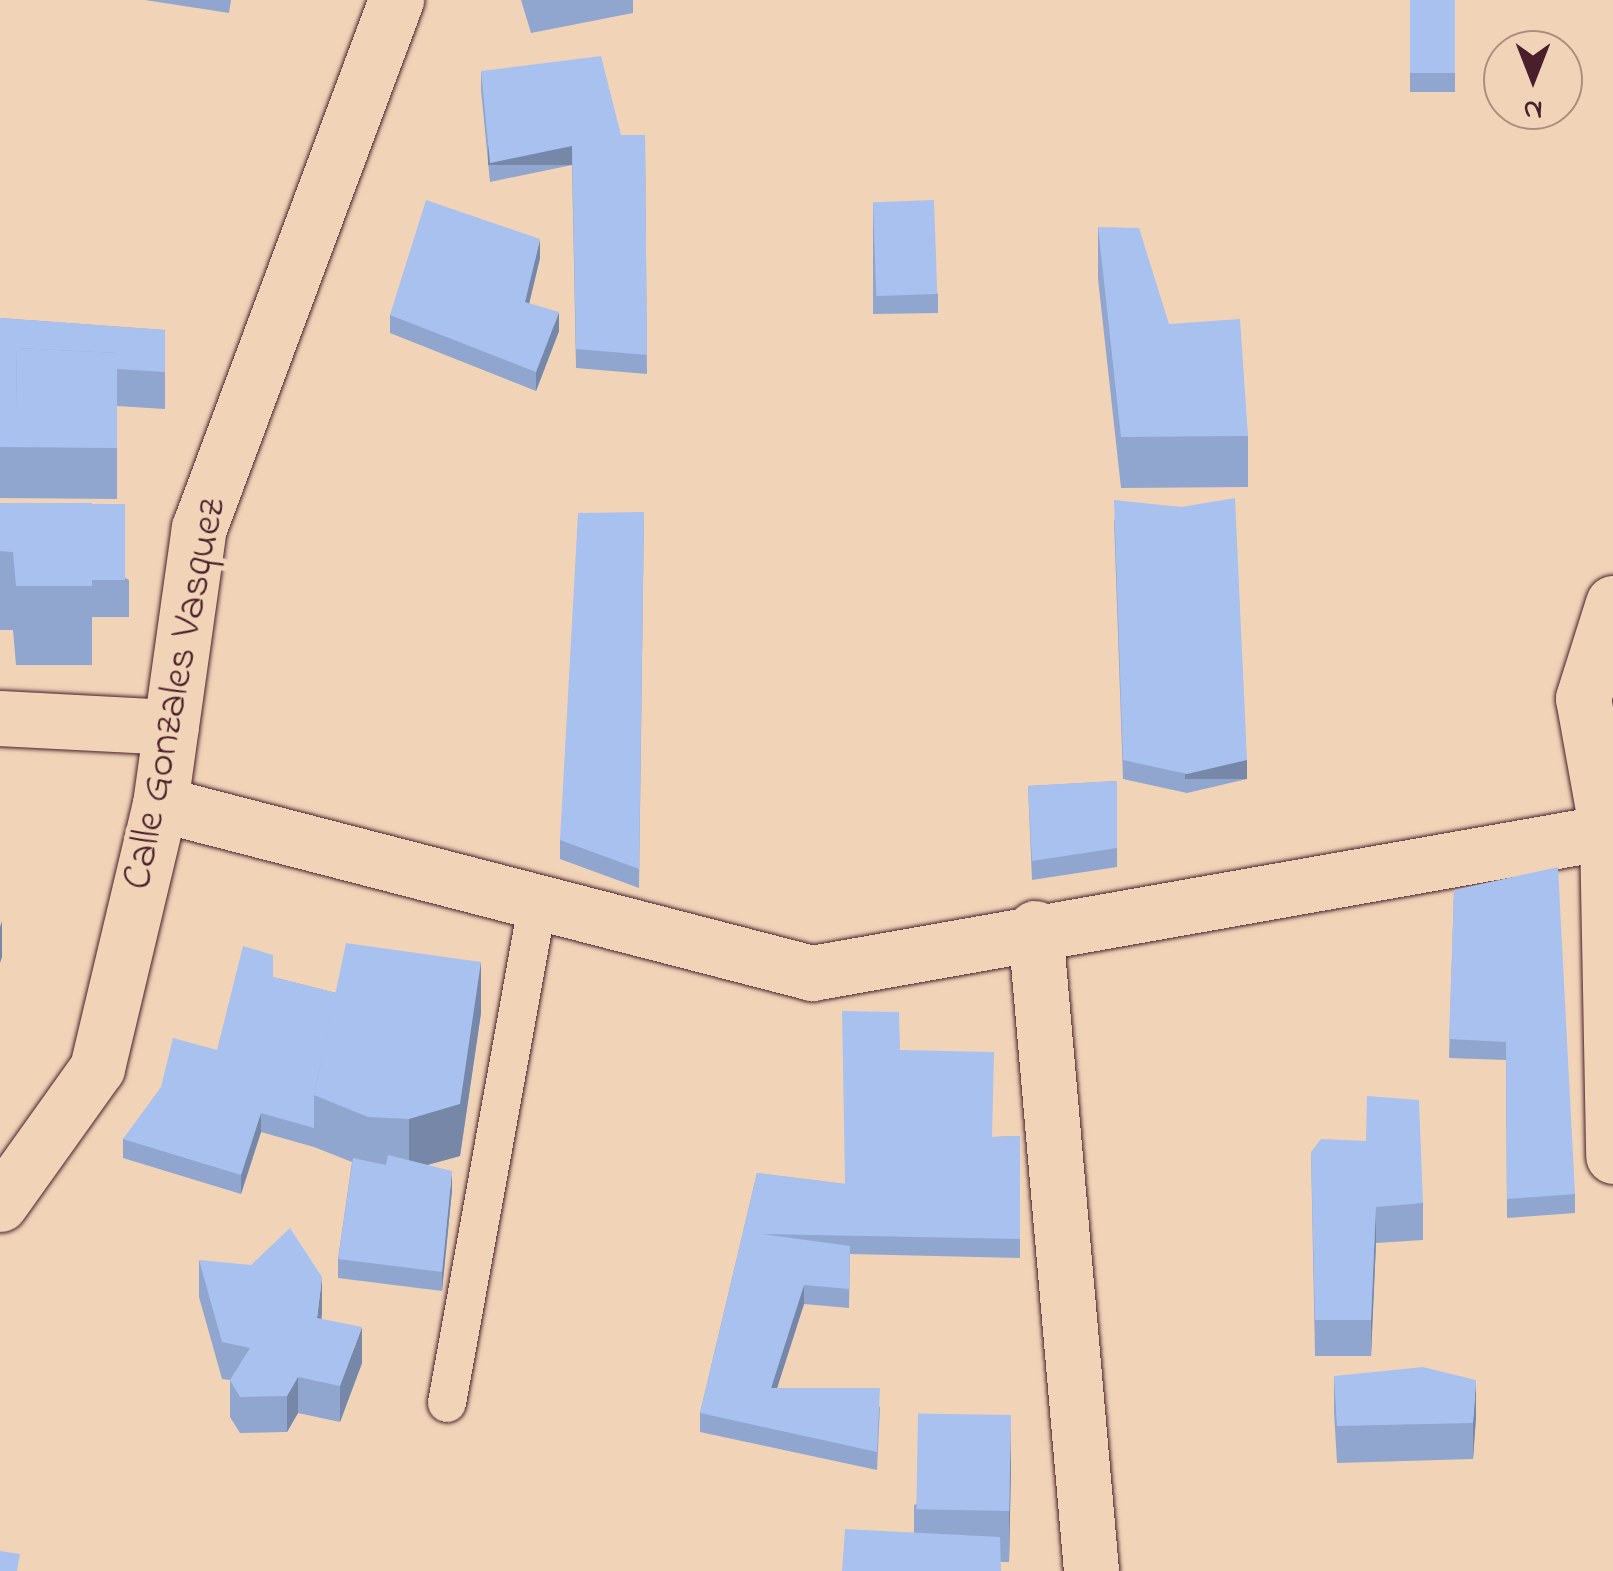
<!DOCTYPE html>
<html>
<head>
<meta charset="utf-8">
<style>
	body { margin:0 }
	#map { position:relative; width:1613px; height:1571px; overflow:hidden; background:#f1d4b8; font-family:"Indie Flower",sans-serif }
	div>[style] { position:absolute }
	.roads { filter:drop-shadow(0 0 2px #4a1f2b) drop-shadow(0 0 2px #4a1f2b) }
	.service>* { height:38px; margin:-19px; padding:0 19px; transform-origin:19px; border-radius:19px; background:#f1d4b8 }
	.minor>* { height:55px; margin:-27.5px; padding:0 27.5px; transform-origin:27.5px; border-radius:27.5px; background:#f1d4b8 }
	.wall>* { inset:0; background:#91a6ce; transform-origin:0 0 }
	.shaded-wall>* { inset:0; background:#7687a7; transform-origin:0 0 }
	.building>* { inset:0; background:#a9c1ef; transform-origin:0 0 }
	span { translate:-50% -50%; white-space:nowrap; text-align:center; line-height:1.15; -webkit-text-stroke:10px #f1d4b8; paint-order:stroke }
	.street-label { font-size:42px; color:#4a1f2b }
	.north { position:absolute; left:1483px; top:30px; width:100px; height:100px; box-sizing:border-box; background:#f1d4b8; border:2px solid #ae8c80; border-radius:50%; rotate:180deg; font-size:28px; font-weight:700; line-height:40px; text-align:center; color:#4a1f2b }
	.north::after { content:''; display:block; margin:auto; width:35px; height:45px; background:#4a1f2b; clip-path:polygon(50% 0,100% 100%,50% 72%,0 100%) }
</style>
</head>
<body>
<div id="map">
	<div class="roads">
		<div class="service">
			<i style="left:447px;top:1403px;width:510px;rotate:-79.73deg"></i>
		</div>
		<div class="minor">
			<i style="left:1613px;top:603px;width:100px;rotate:107.5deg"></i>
			<i style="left:1583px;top:698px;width:136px;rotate:79.8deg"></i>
			<i style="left:1607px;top:832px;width:324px;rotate:88.9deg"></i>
			<i style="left:0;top:718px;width:171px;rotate:3deg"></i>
			<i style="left:160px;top:804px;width:674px;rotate:14.53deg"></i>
			<i style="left:812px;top:973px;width:807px;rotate:-10.06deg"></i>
			<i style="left:1035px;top:928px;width:645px;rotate:85.02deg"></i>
			<i style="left:0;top:1204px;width:167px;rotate:-54.5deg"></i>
			<i style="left:97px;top:1068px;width:271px;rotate:-76.6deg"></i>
			<i style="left:160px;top:804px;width:279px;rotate:-82deg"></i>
			<i style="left:199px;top:528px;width:564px;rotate:-69.54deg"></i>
		</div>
	</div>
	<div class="wall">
		<i style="clip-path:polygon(145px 0,231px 0,229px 13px)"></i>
		<i style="clip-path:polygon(521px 0,633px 0,633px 13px,531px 33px)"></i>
		<i style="left:1410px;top:0;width:45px;height:92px"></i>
		<i style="clip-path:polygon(481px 71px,621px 135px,645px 135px,647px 374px,576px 368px,572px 165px,490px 182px,481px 90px)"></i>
		<i style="clip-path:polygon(873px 203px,938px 294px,938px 313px,873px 314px)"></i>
		<i style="clip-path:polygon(1098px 227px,1248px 436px,1248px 487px,1121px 488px,1098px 279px)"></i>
		<i style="clip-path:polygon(540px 258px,529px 303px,559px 331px,536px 391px,390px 333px,390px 315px)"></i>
		<i style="clip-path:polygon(0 318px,165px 330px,165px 409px,117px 406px,117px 499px,0 498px)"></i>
		<i style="clip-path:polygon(0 503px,129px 580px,129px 617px,92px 617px,92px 665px,16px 665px,13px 630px,0 630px)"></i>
		<i style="clip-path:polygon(644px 512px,639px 888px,560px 859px,560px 840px)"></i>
		<i style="clip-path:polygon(1114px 519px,1247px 779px,1187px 793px,1123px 779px)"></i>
		<i style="clip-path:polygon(1117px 781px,1117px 867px,1032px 880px,1028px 786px)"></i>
		<i style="clip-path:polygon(1454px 890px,1575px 1194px,1575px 1213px,1507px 1218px,1506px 1060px,1449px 1058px)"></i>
		<i style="clip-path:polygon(273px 977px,336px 993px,481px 1013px,460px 1156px,427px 1165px,452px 1190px,442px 1291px,338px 1278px,338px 1259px,352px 1162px,314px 1147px,261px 1132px,241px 1194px,123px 1158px,123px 1139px,217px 1050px)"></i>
		<i style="clip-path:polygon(900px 1050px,992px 1137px,1020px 1136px,1020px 1258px,850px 1254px,849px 1308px,804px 1304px,777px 1388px,880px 1407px,877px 1470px,700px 1432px,700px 1413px,757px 1173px,845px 1184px)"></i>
		<i style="clip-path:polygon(1311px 1152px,1423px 1203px,1423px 1240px,1376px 1243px,1371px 1356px,1315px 1356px)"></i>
		<i style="clip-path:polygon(199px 1260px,321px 1318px,362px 1363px,340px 1422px,298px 1413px,287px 1432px,240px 1433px,230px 1417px,230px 1380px,222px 1379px,199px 1297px)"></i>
		<i style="clip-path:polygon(1334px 1376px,1476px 1417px,1473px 1459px,1337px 1463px,1334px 1412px)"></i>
		<i style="clip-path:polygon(1011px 1466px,1009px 1562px,1001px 1562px,914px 1533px,914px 1505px)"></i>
	</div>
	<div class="shaded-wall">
		<i style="left:572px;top:146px;width:19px;height:84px;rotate:90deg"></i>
		<i style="clip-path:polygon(540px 239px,540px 258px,525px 321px,525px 302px)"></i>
		<i style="clip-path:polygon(559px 312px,559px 331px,536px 391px,536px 372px)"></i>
		<i style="left:1247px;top:760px;width:19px;height:62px;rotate:90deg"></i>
		<i style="clip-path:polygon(2px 921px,2px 957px,0 963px,0 927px)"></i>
		<i style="clip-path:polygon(481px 962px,481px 1013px,460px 1156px,409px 1170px,409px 1119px)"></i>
		<i style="clip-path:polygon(261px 1113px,261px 1132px,241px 1194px,241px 1175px)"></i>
		<i style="clip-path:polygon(452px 1171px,452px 1190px,442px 1291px,442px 1272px)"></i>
		<i style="clip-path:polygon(1376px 1207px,1376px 1243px,1371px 1356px,1371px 1320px)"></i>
		<i style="clip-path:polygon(322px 1277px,322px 1314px,317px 1354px,317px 1318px)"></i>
		<i style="clip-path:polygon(804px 1285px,804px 1304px,771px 1407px,771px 1388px)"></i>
		<i style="clip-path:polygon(362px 1327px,362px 1363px,340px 1422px,340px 1386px)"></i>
		<i style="clip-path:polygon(298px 1377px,298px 1413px,287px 1432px,287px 1396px)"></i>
		<i style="clip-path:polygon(1476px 1380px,1476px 1417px,1473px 1459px,1473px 1423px)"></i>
		<i style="clip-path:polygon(1011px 1415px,1011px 1466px,1009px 1562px,1009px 1511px)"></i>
	</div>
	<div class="building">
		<i style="left:1410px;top:0;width:45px;height:73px"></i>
		<i style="clip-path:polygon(601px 56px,621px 135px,645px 135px,647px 355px,576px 349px,572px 146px,490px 163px,481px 71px)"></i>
		<i style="clip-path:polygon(426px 200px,540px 239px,525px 302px,559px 312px,536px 372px,390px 315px)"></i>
		<i style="left:934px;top:200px;width:94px;height:61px;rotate:88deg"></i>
		<i style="clip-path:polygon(1098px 227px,1139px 228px,1169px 324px,1240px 319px,1248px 436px,1121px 437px)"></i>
		<i style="clip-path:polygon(0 318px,165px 330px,165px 372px,117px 369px,117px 353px,17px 348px,16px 407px,0 407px)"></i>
		<i style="clip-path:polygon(17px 348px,117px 353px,117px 448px,0 447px,0 407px,16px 407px)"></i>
		<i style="clip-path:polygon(1235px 498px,1247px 760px,1187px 774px,1123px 760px,1114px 500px,1181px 507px)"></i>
		<i style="clip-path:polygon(0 503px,92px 503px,92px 586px,16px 586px,13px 552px,0 551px)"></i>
		<i style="left:92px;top:504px;width:33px;height:76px"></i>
		<i style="clip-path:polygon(644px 512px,639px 869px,560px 840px,578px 513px)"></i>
		<i style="clip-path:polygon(1117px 781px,1117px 848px,1032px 861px,1028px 786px)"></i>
		<i style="clip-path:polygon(1558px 867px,1575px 1194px,1507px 1199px,1506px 1042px,1449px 1039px,1454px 890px)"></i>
		<i style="clip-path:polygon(346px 943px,481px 962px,460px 1104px,409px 1119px,368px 1117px,314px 1095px)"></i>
		<i style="clip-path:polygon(243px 946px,273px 955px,273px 977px,336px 993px,314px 1095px,314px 1128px,261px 1113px,241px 1175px,123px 1139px,161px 1087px,173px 1038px,217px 1050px)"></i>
		<i style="clip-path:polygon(842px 1011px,899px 1012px,900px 1050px,994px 1052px,992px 1137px,1020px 1136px,1020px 1239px,762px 1234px,850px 1246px,849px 1289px,804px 1285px,771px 1388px,880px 1388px,877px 1452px,700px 1413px,757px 1173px,845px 1184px)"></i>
		<i style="clip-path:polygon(1367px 1096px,1419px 1100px,1423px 1203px,1376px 1207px,1371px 1320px,1315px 1320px,1311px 1152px,1321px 1139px,1366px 1141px)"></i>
		<i style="clip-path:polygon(388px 1155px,452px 1171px,442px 1272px,338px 1259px,353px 1158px,386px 1165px)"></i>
		<i style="clip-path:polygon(290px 1228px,322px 1277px,317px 1318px,362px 1327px,340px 1386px,298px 1377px,287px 1396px,240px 1397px,230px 1380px,250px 1348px,222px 1342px,199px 1260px,251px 1265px)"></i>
		<i style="clip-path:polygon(1423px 1367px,1476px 1380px,1473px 1423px,1337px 1426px,1334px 1376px)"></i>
		<i style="left:1011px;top:1415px;width:96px;height:93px;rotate:91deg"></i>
		<i style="clip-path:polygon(845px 1529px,1000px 1537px,1001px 1571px,842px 1571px)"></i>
		<i style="clip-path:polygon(0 1551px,20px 1554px,17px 1571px,0 1571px)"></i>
	</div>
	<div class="street-label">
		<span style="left:176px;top:694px;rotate:-79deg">Calle Gonzales Vasquez</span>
	</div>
	<div class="north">N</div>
</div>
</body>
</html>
